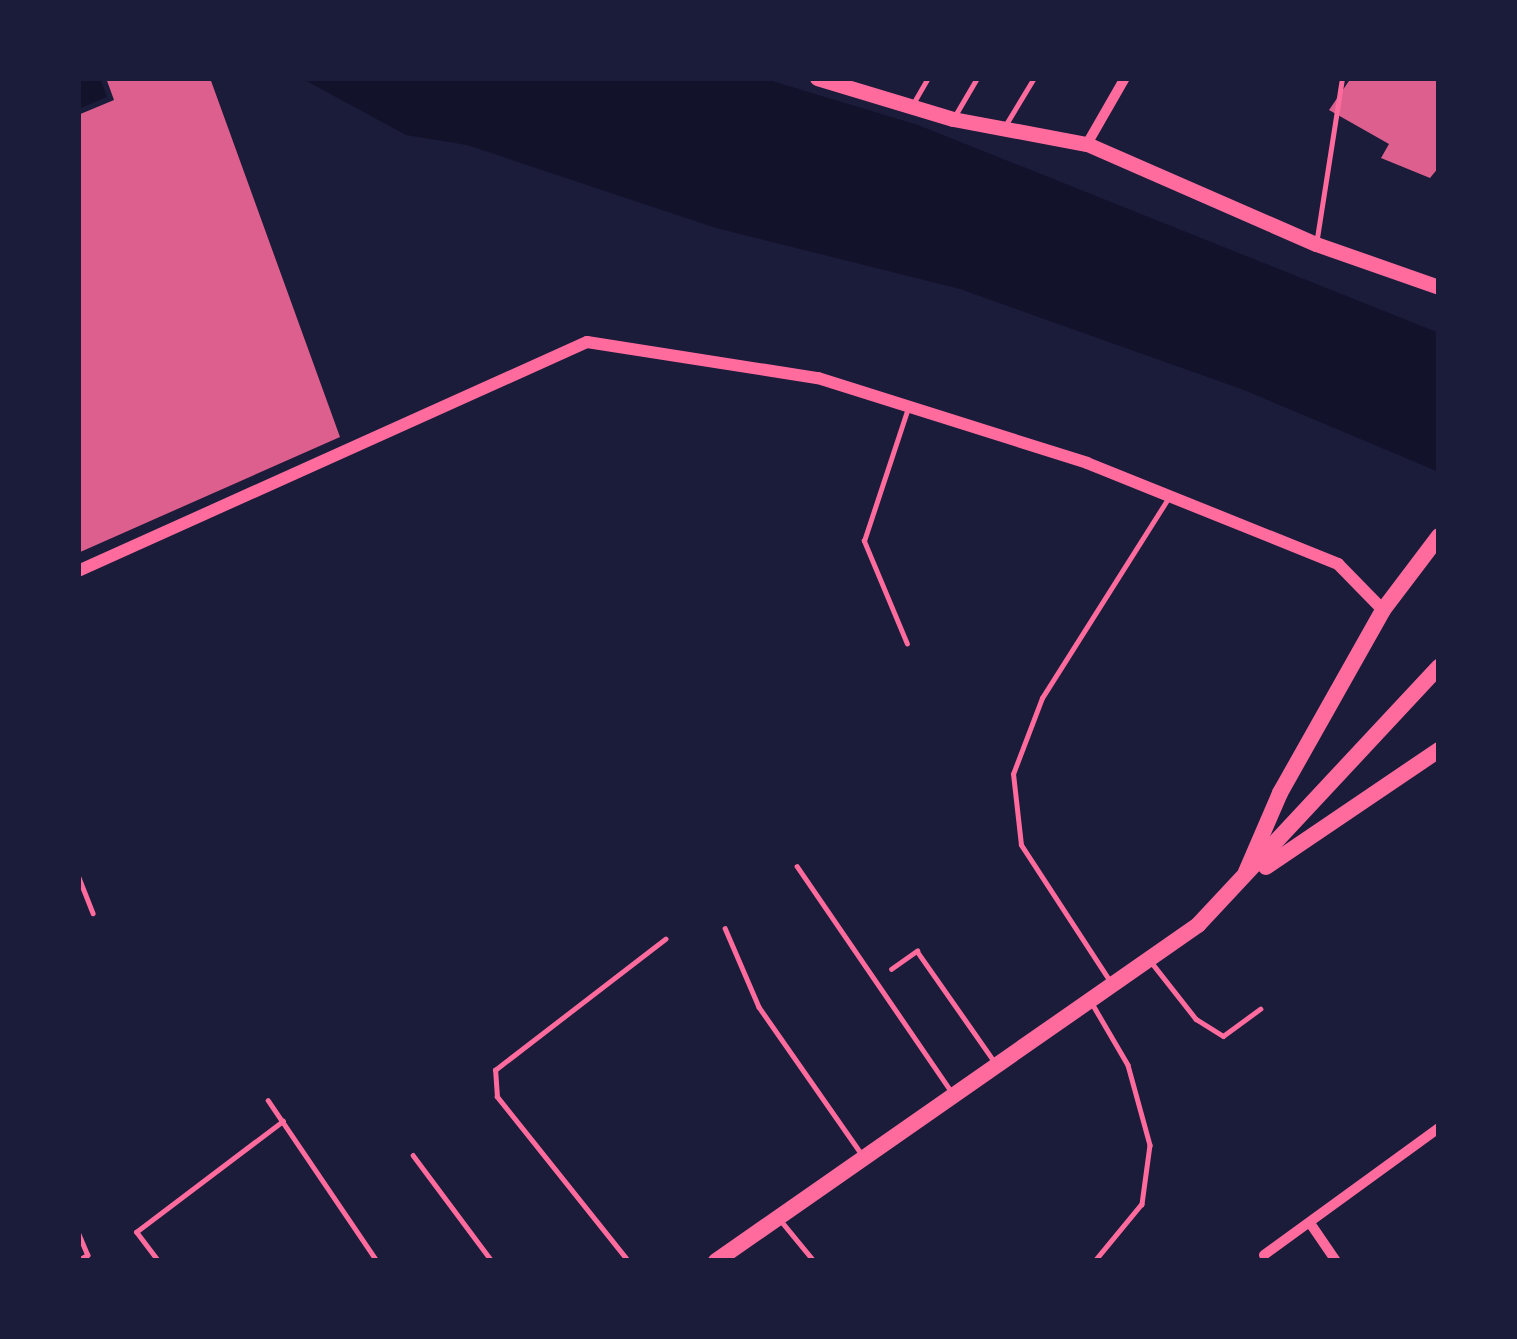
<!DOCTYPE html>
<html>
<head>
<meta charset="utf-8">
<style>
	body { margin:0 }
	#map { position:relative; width:1517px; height:1339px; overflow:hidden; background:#1b1b3a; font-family:Barlow,sans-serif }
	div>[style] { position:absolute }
	.water>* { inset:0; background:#12122b }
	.building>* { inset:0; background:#dd5f8e }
	.service>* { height:4.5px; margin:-2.25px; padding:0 2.25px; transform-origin:2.25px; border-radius:2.25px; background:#ff6b9d }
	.minor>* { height:10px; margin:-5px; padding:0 5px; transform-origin:5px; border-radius:5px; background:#ff6b9d }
	.tertiary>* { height:12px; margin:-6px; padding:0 6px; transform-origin:6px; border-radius:6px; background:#ff6b9d }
	.secondary>* { height:15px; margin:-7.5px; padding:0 7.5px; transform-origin:7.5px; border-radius:7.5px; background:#ff6b9d }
	.primary>* { height:16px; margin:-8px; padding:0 8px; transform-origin:8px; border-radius:8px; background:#ff6b9d }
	span { translate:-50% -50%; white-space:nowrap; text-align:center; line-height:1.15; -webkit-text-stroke:9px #1b1b3a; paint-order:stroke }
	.frame { position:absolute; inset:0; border:81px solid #1b1b3a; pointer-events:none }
</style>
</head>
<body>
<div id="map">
	<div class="water">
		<i style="clip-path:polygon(78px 78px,100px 78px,107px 97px,78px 109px)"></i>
		<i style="clip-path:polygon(301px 78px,762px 78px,918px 125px,1439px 333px,1439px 472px,1244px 390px,960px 289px,716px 228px,467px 145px,406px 135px)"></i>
	</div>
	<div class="building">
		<i style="clip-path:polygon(106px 78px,210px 78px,340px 437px,78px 553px,78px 115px,114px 100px)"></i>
		<i style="clip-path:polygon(1351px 78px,1439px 78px,1439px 167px,1430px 178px,1381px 158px,1389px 144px,1329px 110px)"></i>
	</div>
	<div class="service">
		<i style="left:914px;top:102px;width:28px;rotate:-60deg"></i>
		<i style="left:956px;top:114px;width:42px;rotate:-59.7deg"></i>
		<i style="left:1005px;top:126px;width:56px;rotate:-58.9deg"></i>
		<i style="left:1317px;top:238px;width:162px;rotate:-81.1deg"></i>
		<i style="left:907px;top:644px;width:112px;rotate:-112.7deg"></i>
		<i style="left:864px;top:541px;width:140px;rotate:-71.7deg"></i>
		<i style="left:797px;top:866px;width:273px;rotate:55.6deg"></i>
		<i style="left:78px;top:875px;width:41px;rotate:68.5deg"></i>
		<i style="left:725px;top:928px;width:86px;rotate:66.7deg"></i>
		<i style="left:759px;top:1007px;width:178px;rotate:55.1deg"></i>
		<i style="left:1152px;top:963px;width:71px;rotate:51.8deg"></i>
		<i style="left:1196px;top:1019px;width:32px;rotate:32deg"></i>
		<i style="left:1223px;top:1036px;width:46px;rotate:-36.1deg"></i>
		<i style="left:891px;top:969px;width:32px;rotate:-35deg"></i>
		<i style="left:917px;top:951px;width:134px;rotate:55deg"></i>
		<i style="left:1109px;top:980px;width:161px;rotate:-123.1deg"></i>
		<i style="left:1021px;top:845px;width:71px;rotate:-96.4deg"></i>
		<i style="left:1013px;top:774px;width:81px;rotate:-69.1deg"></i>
		<i style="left:1042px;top:698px;width:238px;rotate:-57.7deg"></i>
		<i style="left:1093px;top:1005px;width:69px;rotate:59.7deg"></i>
		<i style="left:1128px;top:1065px;width:83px;rotate:74.6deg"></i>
		<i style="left:1150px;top:1145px;width:60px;rotate:97.7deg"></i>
		<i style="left:1142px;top:1204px;width:74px;rotate:129.5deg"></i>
		<i style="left:268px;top:1100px;width:194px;rotate:55.9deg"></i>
		<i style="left:413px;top:1155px;width:132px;rotate:53.3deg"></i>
		<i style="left:782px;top:1222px;width:50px;rotate:50.6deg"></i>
		<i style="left:78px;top:1232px;width:25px;rotate:67deg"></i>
		<i style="left:88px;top:1255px;width:12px;rotate:149deg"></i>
		<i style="left:158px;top:1261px;width:36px;rotate:-127deg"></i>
		<i style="left:136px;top:1232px;width:184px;rotate:-37.1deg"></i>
		<i style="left:628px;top:1261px;width:210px;rotate:-128.6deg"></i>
		<i style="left:497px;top:1097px;width:27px;rotate:-94deg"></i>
		<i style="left:495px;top:1070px;width:215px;rotate:-37.6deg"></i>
	</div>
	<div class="minor">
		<i style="left:1087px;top:144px;width:76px;rotate:-60.1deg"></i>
		<i style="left:1310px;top:1223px;width:46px;rotate:55.6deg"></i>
		<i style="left:1264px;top:1255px;width:216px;rotate:-36deg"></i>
	</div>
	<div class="tertiary">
		<i style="left:78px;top:571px;width:558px;rotate:-24.22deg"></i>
		<i style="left:587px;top:342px;width:234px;rotate:8.9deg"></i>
		<i style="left:818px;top:378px;width:282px;rotate:17.5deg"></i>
		<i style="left:1087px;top:463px;width:271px;rotate:21.9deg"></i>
		<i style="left:1338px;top:564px;width:64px;rotate:45.6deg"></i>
	</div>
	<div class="secondary">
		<i style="left:817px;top:78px;width:142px;rotate:16.8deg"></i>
		<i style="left:953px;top:119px;width:136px;rotate:10.6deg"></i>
		<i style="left:1087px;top:144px;width:250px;rotate:23.6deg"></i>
		<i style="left:1316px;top:244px;width:130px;rotate:19.3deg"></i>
	</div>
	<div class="primary">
		<i style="left:1266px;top:867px;width:209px;rotate:-34.1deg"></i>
		<i style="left:1246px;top:872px;width:86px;rotate:-66.7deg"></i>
		<i style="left:1280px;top:793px;width:210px;rotate:-60.6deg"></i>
		<i style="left:1383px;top:610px;width:93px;rotate:-52.9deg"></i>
		<i style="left:716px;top:1261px;width:588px;rotate:-34.88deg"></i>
		<i style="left:1198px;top:925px;width:353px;rotate:-47deg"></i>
	</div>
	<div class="frame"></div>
</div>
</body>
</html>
